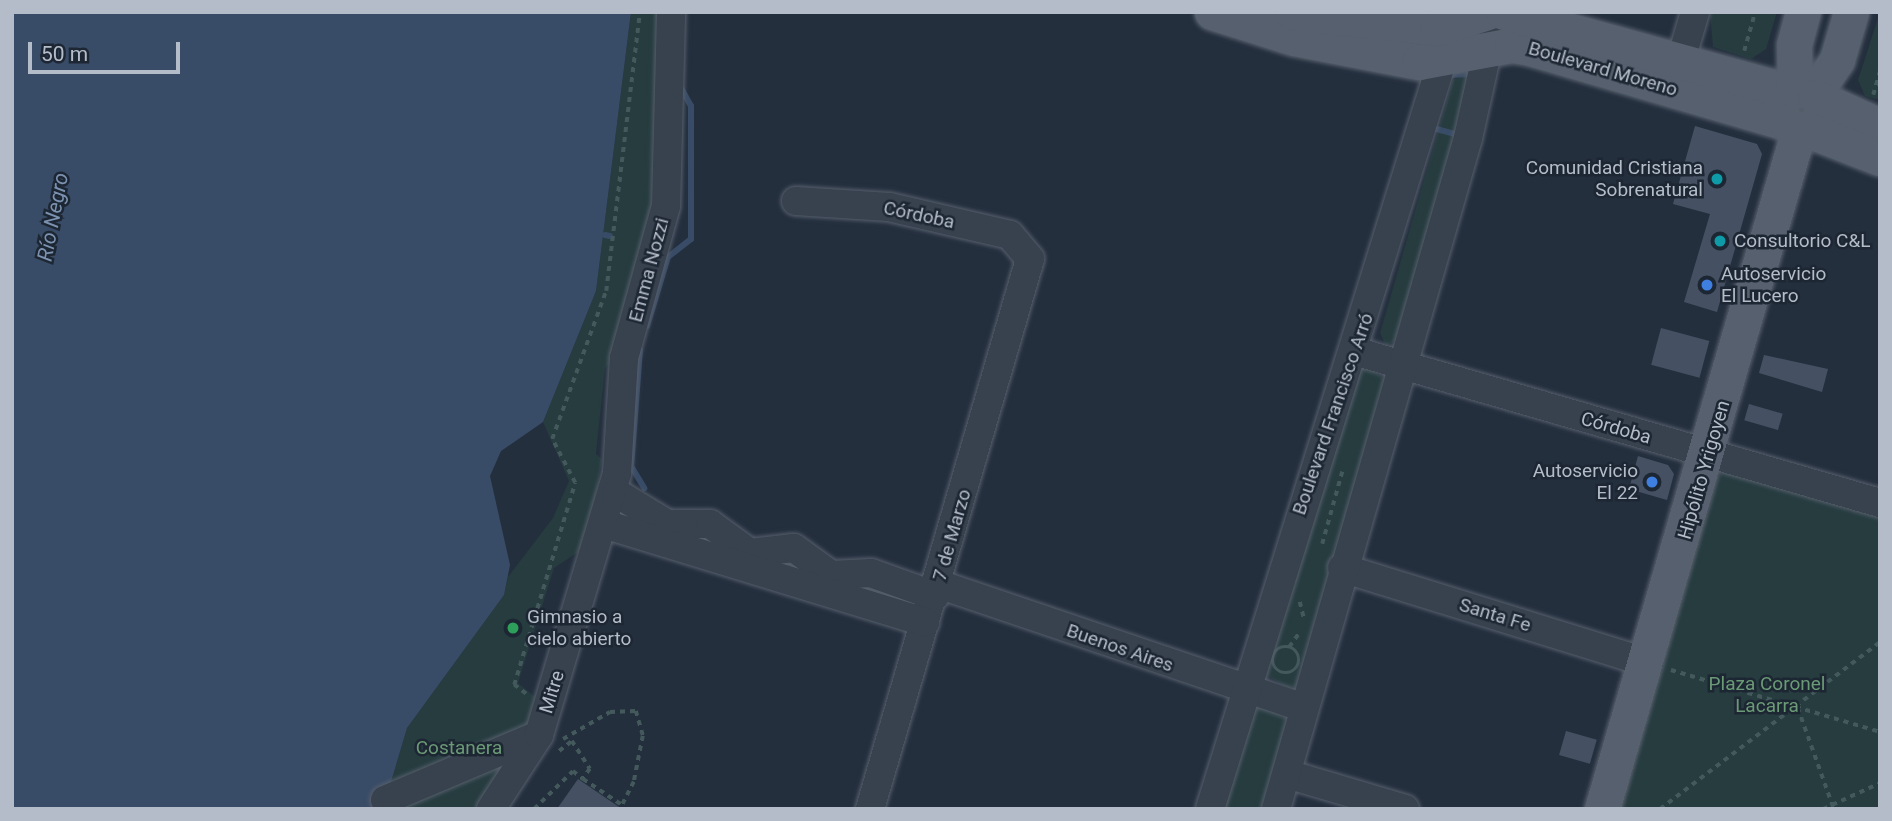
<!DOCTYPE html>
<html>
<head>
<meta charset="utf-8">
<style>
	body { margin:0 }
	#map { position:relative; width:1892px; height:821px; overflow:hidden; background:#242f3e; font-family:Roboto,sans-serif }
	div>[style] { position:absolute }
	.green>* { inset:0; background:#263c3f }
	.water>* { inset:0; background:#394c67 }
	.stream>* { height:6px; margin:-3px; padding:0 3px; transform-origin:3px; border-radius:3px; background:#394c67 }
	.building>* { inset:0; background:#455162; transform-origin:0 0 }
	.path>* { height:3.5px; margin-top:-1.75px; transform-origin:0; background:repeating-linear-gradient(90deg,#44595c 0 5px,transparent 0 10px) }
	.path>.ring { margin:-1.75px; padding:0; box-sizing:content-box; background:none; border:3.5px solid #44595c; border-radius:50% }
	.roads { filter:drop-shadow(0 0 2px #565f6c) drop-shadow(0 0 2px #565f6c) }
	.minor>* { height:28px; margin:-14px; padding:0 14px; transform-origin:14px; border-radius:14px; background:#38414e }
	.major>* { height:35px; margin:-17.5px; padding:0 17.5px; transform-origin:17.5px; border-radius:17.5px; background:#56606e }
	.major>.ring { margin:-17.5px; padding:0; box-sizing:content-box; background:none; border:35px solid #56606e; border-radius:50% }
	.dots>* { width:19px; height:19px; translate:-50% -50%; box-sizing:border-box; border:4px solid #1d2633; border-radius:50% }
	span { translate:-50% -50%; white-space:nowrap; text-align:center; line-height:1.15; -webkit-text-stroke:5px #1d2633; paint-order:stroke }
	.street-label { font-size:19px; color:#b4bcc9 }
	.poi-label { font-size:19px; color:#b4bcc9 }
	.right { translate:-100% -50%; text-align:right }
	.left { translate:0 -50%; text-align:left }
	.park-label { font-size:19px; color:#6b9a76 }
	.water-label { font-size:21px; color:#7c92b1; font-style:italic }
	.frame { position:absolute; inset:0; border:14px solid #b4bcc9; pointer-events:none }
	.scale { position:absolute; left:28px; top:42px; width:152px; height:32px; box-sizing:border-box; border:4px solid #b4bcc9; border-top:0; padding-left:9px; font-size:21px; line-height:24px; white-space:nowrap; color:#b4bcc9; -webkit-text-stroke:5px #1d2633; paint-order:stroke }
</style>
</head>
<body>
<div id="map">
	<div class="green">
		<i style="clip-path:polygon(631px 12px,662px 12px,657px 208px,614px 358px,605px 368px,596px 454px,602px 459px,587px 546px,554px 568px,518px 683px,540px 701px,531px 734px,480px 809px,383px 809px,407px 728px,504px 595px,508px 577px,553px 518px,569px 481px,543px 422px,596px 291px)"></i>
		<i style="clip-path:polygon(1710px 12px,1777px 12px,1766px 49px,1751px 59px,1713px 47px)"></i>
		<i style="clip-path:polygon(1880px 12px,1880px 100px,1865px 96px,1858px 80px)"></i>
		<i style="clip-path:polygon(1465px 75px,1470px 80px,1400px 338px,1386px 346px,1380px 333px,1453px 80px)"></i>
		<i style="clip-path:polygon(1367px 367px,1385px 379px,1297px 686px,1289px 688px,1262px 673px,1360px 369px)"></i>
		<i style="clip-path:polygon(1723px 472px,1880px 509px,1880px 809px,1617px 809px,1713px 482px)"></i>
		<i style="clip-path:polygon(1265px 707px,1286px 719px,1287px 732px,1264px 809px,1219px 809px,1254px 710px)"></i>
	</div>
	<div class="water">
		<i style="clip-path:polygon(12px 12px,631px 12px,596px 291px,543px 422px,501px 451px,490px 476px,510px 565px,504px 595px,407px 728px,383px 809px,12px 809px)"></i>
	</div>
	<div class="stream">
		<i style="left:1447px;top:75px;width:28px;rotate:-2deg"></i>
		<i style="left:1429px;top:127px;width:35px;rotate:15deg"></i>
		<i style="left:605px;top:235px;width:5px;rotate:11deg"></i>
		<i style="left:647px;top:326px;width:72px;rotate:-73.1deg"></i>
		<i style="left:668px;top:257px;width:29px;rotate:-38deg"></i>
		<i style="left:691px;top:239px;width:133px;rotate:-90deg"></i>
		<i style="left:691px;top:106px;width:23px;rotate:-119deg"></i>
		<i style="left:640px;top:350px;width:116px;rotate:94.4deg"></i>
		<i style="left:631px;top:466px;width:26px;rotate:59deg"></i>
	</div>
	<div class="building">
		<i style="clip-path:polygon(1695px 126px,1757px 144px,1762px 154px,1717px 312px,1684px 302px,1710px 214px,1673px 204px)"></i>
		<i style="left:1661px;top:328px;width:50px;height:38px;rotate:15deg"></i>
		<i style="clip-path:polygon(1764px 355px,1828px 369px,1822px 392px,1759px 373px)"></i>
		<i style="left:1749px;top:404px;width:35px;height:17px;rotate:16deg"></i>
		<i style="clip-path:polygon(1638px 456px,1668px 465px,1674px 474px,1667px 500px,1629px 489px)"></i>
		<i style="left:1566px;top:731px;width:32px;height:25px;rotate:16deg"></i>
		<i style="clip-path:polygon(578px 779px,622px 809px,557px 809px)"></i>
	</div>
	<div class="path">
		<i style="left:1744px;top:51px;width:41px;rotate:-74.2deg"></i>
		<i style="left:1873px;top:95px;width:26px;rotate:-74deg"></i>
		<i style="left:1322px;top:544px;width:75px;rotate:-74.5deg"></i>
		<i style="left:1300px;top:602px;width:16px;rotate:76deg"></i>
		<i class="ring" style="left:1273px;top:647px;width:22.5px;height:22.5px"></i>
		<i style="left:1289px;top:647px;width:19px;rotate:-54deg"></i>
		<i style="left:1671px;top:670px;width:218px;rotate:16.5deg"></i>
		<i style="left:526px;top:694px;width:15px;rotate:-143deg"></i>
		<i style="left:514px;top:685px;width:211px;rotate:-73.2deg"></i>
		<i style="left:575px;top:483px;width:50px;rotate:-117.6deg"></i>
		<i style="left:552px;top:439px;width:158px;rotate:-70deg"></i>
		<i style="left:606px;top:291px;width:281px;rotate:-83.1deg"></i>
		<i style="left:1798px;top:708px;width:107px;rotate:70.4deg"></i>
		<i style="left:563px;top:739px;width:54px;rotate:-29.9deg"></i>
		<i style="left:610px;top:712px;width:26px;rotate:-2deg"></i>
		<i style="left:636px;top:711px;width:26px;rotate:74deg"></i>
		<i style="left:643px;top:736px;width:47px;rotate:101.1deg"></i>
		<i style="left:634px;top:782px;width:30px;rotate:117deg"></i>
		<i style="left:559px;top:751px;width:16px;rotate:-38deg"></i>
		<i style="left:572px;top:741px;width:33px;rotate:57deg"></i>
		<i style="left:590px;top:769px;width:12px;rotate:125deg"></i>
		<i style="left:583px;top:779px;width:47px;rotate:33.7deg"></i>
		<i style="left:534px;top:809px;width:54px;rotate:-44.3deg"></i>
		<i style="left:573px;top:771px;width:13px;rotate:39deg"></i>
		<i style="left:1660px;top:809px;width:276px;rotate:-37.2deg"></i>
		<i style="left:1823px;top:809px;width:63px;rotate:-24.5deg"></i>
	</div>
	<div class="roads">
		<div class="minor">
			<i style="left:1675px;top:80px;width:71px;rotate:-73.6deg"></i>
			<i style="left:796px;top:201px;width:93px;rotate:3.7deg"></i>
			<i style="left:889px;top:207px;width:124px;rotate:13deg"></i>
			<i style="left:1010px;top:235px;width:31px;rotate:50deg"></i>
			<i style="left:1030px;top:259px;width:573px;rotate:106.22deg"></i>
			<i style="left:1354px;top:351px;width:548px;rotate:16.12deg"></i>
			<i style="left:613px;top:491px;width:63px;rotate:31.4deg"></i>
			<i style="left:667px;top:524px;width:43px"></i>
			<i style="left:710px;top:524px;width:49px;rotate:35.9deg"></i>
			<i style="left:750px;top:553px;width:44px;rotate:-6.5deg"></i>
			<i style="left:794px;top:548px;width:46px;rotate:36.1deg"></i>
			<i style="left:831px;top:575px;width:40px;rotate:-2.9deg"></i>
			<i style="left:871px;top:573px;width:68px;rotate:19.8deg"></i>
			<i style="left:604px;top:524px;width:336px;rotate:17deg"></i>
			<i style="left:1342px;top:568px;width:321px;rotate:17.2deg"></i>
			<i style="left:938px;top:584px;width:386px;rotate:18.7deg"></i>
			<i style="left:1287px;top:774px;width:123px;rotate:16.5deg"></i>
			<i style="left:385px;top:800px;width:167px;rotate:-22.9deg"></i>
			<i style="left:491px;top:809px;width:88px;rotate:-57deg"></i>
			<i style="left:539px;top:735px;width:273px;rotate:-73.4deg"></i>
			<i style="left:617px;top:473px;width:115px;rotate:-86.5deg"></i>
			<i style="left:624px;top:358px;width:158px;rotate:-74.6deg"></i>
			<i style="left:666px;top:206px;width:194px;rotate:-88.5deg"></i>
			<i style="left:1210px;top:809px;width:803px;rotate:-72.76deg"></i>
			<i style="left:1276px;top:809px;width:698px;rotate:-74.03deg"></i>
			<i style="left:1468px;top:138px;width:129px;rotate:-77.5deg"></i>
		</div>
		<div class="major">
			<i style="left:1212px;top:12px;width:86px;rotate:17.6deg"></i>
			<i style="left:1294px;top:38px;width:127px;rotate:10.9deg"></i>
			<i style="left:1419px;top:62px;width:95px;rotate:-10.4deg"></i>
			<i style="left:1512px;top:45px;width:18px;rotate:9deg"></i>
			<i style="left:1530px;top:48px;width:268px;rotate:16.3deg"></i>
			<i style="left:1292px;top:12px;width:147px;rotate:6.3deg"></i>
			<i style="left:1438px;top:28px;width:52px;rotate:-17.7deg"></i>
			<i style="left:1503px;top:12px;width:299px;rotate:15.5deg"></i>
			<i class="ring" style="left:1781px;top:89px;width:5px;height:5px"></i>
			<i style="left:1795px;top:91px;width:46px;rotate:-91.2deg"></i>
			<i style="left:1794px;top:45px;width:34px;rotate:-75deg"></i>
			<i style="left:1814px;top:94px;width:41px;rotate:-55.9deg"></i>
			<i style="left:1837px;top:60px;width:50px;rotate:-73.7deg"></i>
			<i style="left:1816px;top:97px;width:70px;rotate:24.4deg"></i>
			<i style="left:1805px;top:129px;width:80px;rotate:21.1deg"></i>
			<i style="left:1602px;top:809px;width:708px;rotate:-73.84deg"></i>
		</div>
	</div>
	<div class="dots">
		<i style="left:1717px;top:179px;background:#0f9aa8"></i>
		<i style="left:1720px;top:241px;background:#0f9aa8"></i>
		<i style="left:1707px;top:285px;background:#3f7fe0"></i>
		<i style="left:1652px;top:482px;background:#3f7fe0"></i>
		<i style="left:513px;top:628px;background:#2e9e5b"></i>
	</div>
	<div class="street-label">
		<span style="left:1603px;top:69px;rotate:16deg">Boulevard Moreno</span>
		<span style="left:919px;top:215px;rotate:12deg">Córdoba</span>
		<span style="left:649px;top:270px;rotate:-75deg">Emma Nozzi</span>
		<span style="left:1333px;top:414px;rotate:-71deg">Boulevard Francisco Arró</span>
		<span style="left:1616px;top:428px;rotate:16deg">Córdoba</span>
		<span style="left:1704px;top:470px;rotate:-74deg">Hipólito Yrigoyen</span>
		<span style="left:952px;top:535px;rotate:-74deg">7 de Marzo</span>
		<span style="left:1495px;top:615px;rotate:17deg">Santa Fe</span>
		<span style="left:1120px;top:648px;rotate:19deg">Buenos Aires</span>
		<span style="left:552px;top:692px;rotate:-73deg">Mitre</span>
	</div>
	<div class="poi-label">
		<span class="right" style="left:1703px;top:179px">Comunidad Cristiana<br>Sobrenatural</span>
		<span class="left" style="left:1734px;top:241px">Consultorio C&amp;L</span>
		<span class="left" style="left:1721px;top:285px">Autoservicio<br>El Lucero</span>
		<span class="right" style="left:1638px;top:482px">Autoservicio<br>El 22</span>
		<span class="left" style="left:527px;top:628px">Gimnasio a<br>cielo abierto</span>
	</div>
	<div class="park-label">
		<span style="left:1767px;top:695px">Plaza Coronel<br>Lacarra</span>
		<span style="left:459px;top:748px">Costanera</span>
	</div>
	<div class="water-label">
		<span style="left:53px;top:217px;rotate:-79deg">Río Negro</span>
	</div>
	<div class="frame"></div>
	<div class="scale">50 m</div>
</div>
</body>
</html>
